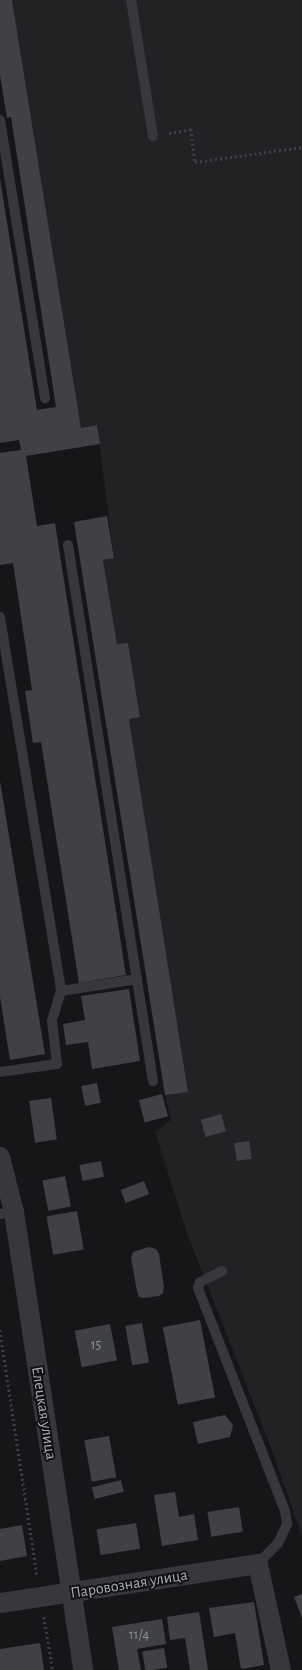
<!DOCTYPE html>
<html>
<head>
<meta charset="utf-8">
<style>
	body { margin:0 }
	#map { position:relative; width:302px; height:1670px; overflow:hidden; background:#161618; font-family:"Alegreya Sans",sans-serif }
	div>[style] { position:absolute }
	.built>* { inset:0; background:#222225 }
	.building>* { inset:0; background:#404145; transform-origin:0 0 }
	.path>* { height:2.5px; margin-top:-1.25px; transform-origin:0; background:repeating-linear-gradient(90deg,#3d3f44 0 2px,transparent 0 5px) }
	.service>* { height:10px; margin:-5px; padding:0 5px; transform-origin:5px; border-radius:5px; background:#37383d }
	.minor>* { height:20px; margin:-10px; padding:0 10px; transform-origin:10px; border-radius:10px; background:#37383d }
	span { translate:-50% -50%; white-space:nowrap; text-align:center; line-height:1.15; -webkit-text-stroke:4px #111113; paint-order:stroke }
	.number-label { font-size:14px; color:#8e929b }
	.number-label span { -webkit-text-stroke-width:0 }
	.street-label { font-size:16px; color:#a8adb8 }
</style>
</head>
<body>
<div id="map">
	<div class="built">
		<i style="clip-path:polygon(12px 0,302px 0,302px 1536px,272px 1450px,187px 1233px,155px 1132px,171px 1120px,165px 1095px,188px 1091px,129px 719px,140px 717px,128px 643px,117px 644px,103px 560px,114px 558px,97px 425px,81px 428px)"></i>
	</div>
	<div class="building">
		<i style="clip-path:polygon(0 0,12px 0,81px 428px,97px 425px,100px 444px,26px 456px,37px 526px,55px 523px,126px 975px,79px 983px,41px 742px,33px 743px,25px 691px,32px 690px,13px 563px,0 565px,0 453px,21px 450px,19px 440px,0 443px,0 179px,37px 410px,56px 407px,11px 117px,7px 118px,0 75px)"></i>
		<i style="clip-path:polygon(107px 516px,114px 558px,103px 560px,117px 644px,128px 643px,140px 717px,129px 719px,188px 1092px,165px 1095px,74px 522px)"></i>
		<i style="clip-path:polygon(0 781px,45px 1054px,10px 1060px,0 997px)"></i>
		<i style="clip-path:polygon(129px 989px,140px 1061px,92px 1069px,88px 1042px,66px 1045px,63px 1024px,85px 1020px,81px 996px)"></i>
		<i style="left:97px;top:1083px;width:20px;height:16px;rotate:79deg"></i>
		<i style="left:162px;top:1094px;width:23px;height:24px;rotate:75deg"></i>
		<i style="left:51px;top:1098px;width:42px;height:22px;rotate:82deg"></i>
		<i style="left:221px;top:1114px;width:18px;height:21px;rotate:74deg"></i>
		<i style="left:249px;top:1141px;width:18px;height:15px;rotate:81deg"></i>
		<i style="left:101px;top:1161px;width:16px;height:22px;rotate:79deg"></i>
		<i style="left:65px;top:1176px;width:31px;height:23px;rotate:79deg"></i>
		<i style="left:144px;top:1181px;width:14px;height:25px;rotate:69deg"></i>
		<i style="left:77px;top:1211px;width:39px;height:31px;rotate:80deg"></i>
		<i style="clip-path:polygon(149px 1247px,156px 1249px,159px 1254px,164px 1287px,163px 1293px,159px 1296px,143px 1298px,139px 1297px,137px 1291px,131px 1258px,133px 1252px)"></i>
		<i style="left:200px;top:1320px;width:79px;height:38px;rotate:79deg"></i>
		<i style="left:142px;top:1323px;width:40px;height:17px;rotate:80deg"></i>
		<i style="left:110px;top:1324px;width:37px;height:36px;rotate:79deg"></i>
		<i style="clip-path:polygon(225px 1415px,233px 1425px,230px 1437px,198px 1444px,193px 1422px)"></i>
		<i style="left:109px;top:1436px;width:42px;height:25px;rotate:80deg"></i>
		<i style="left:121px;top:1480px;width:12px;height:30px;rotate:76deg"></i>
		<i style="clip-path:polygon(175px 1492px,179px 1517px,194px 1514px,198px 1540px,162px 1546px,154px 1495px)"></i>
		<i style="left:239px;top:1507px;width:25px;height:32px;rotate:81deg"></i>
		<i style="left:136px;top:1523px;width:26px;height:40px;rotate:81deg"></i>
		<i style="clip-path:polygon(22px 1525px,27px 1556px,0 1561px,0 1529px)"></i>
		<i style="clip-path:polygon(302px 1594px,302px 1618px,294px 1597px)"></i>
		<i style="clip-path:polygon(254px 1602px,264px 1665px,241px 1669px,235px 1633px,214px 1637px,209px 1608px)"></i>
		<i style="clip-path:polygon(199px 1612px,208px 1670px,190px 1670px,185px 1638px,170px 1640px,167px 1617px)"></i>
		<i style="clip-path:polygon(162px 1619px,166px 1644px,137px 1649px,141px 1670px,119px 1670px,112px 1627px)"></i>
		<i style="clip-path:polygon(40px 1643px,44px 1670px,0 1670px,0 1649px)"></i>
		<i style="left:164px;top:1648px;width:20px;height:22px;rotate:81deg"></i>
	</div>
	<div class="path">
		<i style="left:169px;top:133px;width:22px;rotate:-10deg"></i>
		<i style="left:191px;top:129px;width:33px;rotate:83deg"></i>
		<i style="left:195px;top:162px;width:108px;rotate:-8deg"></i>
		<i style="left:0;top:1330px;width:248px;rotate:81.4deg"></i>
		<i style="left:44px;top:1617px;width:54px;rotate:80.4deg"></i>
	</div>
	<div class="service">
		<i style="left:131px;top:0;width:138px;rotate:80.8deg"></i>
		<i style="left:0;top:120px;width:282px;rotate:80.8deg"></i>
		<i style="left:68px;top:545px;width:543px;rotate:80.99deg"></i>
		<i style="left:0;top:617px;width:379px;rotate:80.7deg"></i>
		<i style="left:61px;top:991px;width:31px;rotate:107deg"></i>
		<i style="left:52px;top:1021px;width:43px;rotate:83.4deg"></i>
		<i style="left:57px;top:1064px;width:58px;rotate:172deg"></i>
		<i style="left:61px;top:991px;width:77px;rotate:-9deg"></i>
		<i style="left:0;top:1214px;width:14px;rotate:-8deg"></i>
		<i style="left:222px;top:1271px;width:25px;rotate:153deg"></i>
		<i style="left:200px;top:1282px;width:6px;rotate:108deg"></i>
		<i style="left:198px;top:1288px;width:239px;rotate:68.7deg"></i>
		<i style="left:285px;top:1511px;width:13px;rotate:81deg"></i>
		<i style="left:287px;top:1524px;width:21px;rotate:115deg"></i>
		<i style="left:278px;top:1543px;width:29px;rotate:134deg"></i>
	</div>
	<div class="minor">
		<i style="left:0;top:1157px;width:57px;rotate:75.7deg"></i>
		<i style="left:14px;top:1212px;width:463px;rotate:81.4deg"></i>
		<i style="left:0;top:1603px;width:261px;rotate:-8.6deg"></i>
		<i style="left:258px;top:1564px;width:108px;rotate:77.8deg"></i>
	</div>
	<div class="number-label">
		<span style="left:96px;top:1345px">15</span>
		<span style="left:139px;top:1635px">11/4</span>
	</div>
	<div class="street-label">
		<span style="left:44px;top:1413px;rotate:81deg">Елецкая улица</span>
		<span style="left:129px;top:1584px;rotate:-9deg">Паровозная улица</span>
	</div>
</div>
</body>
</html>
